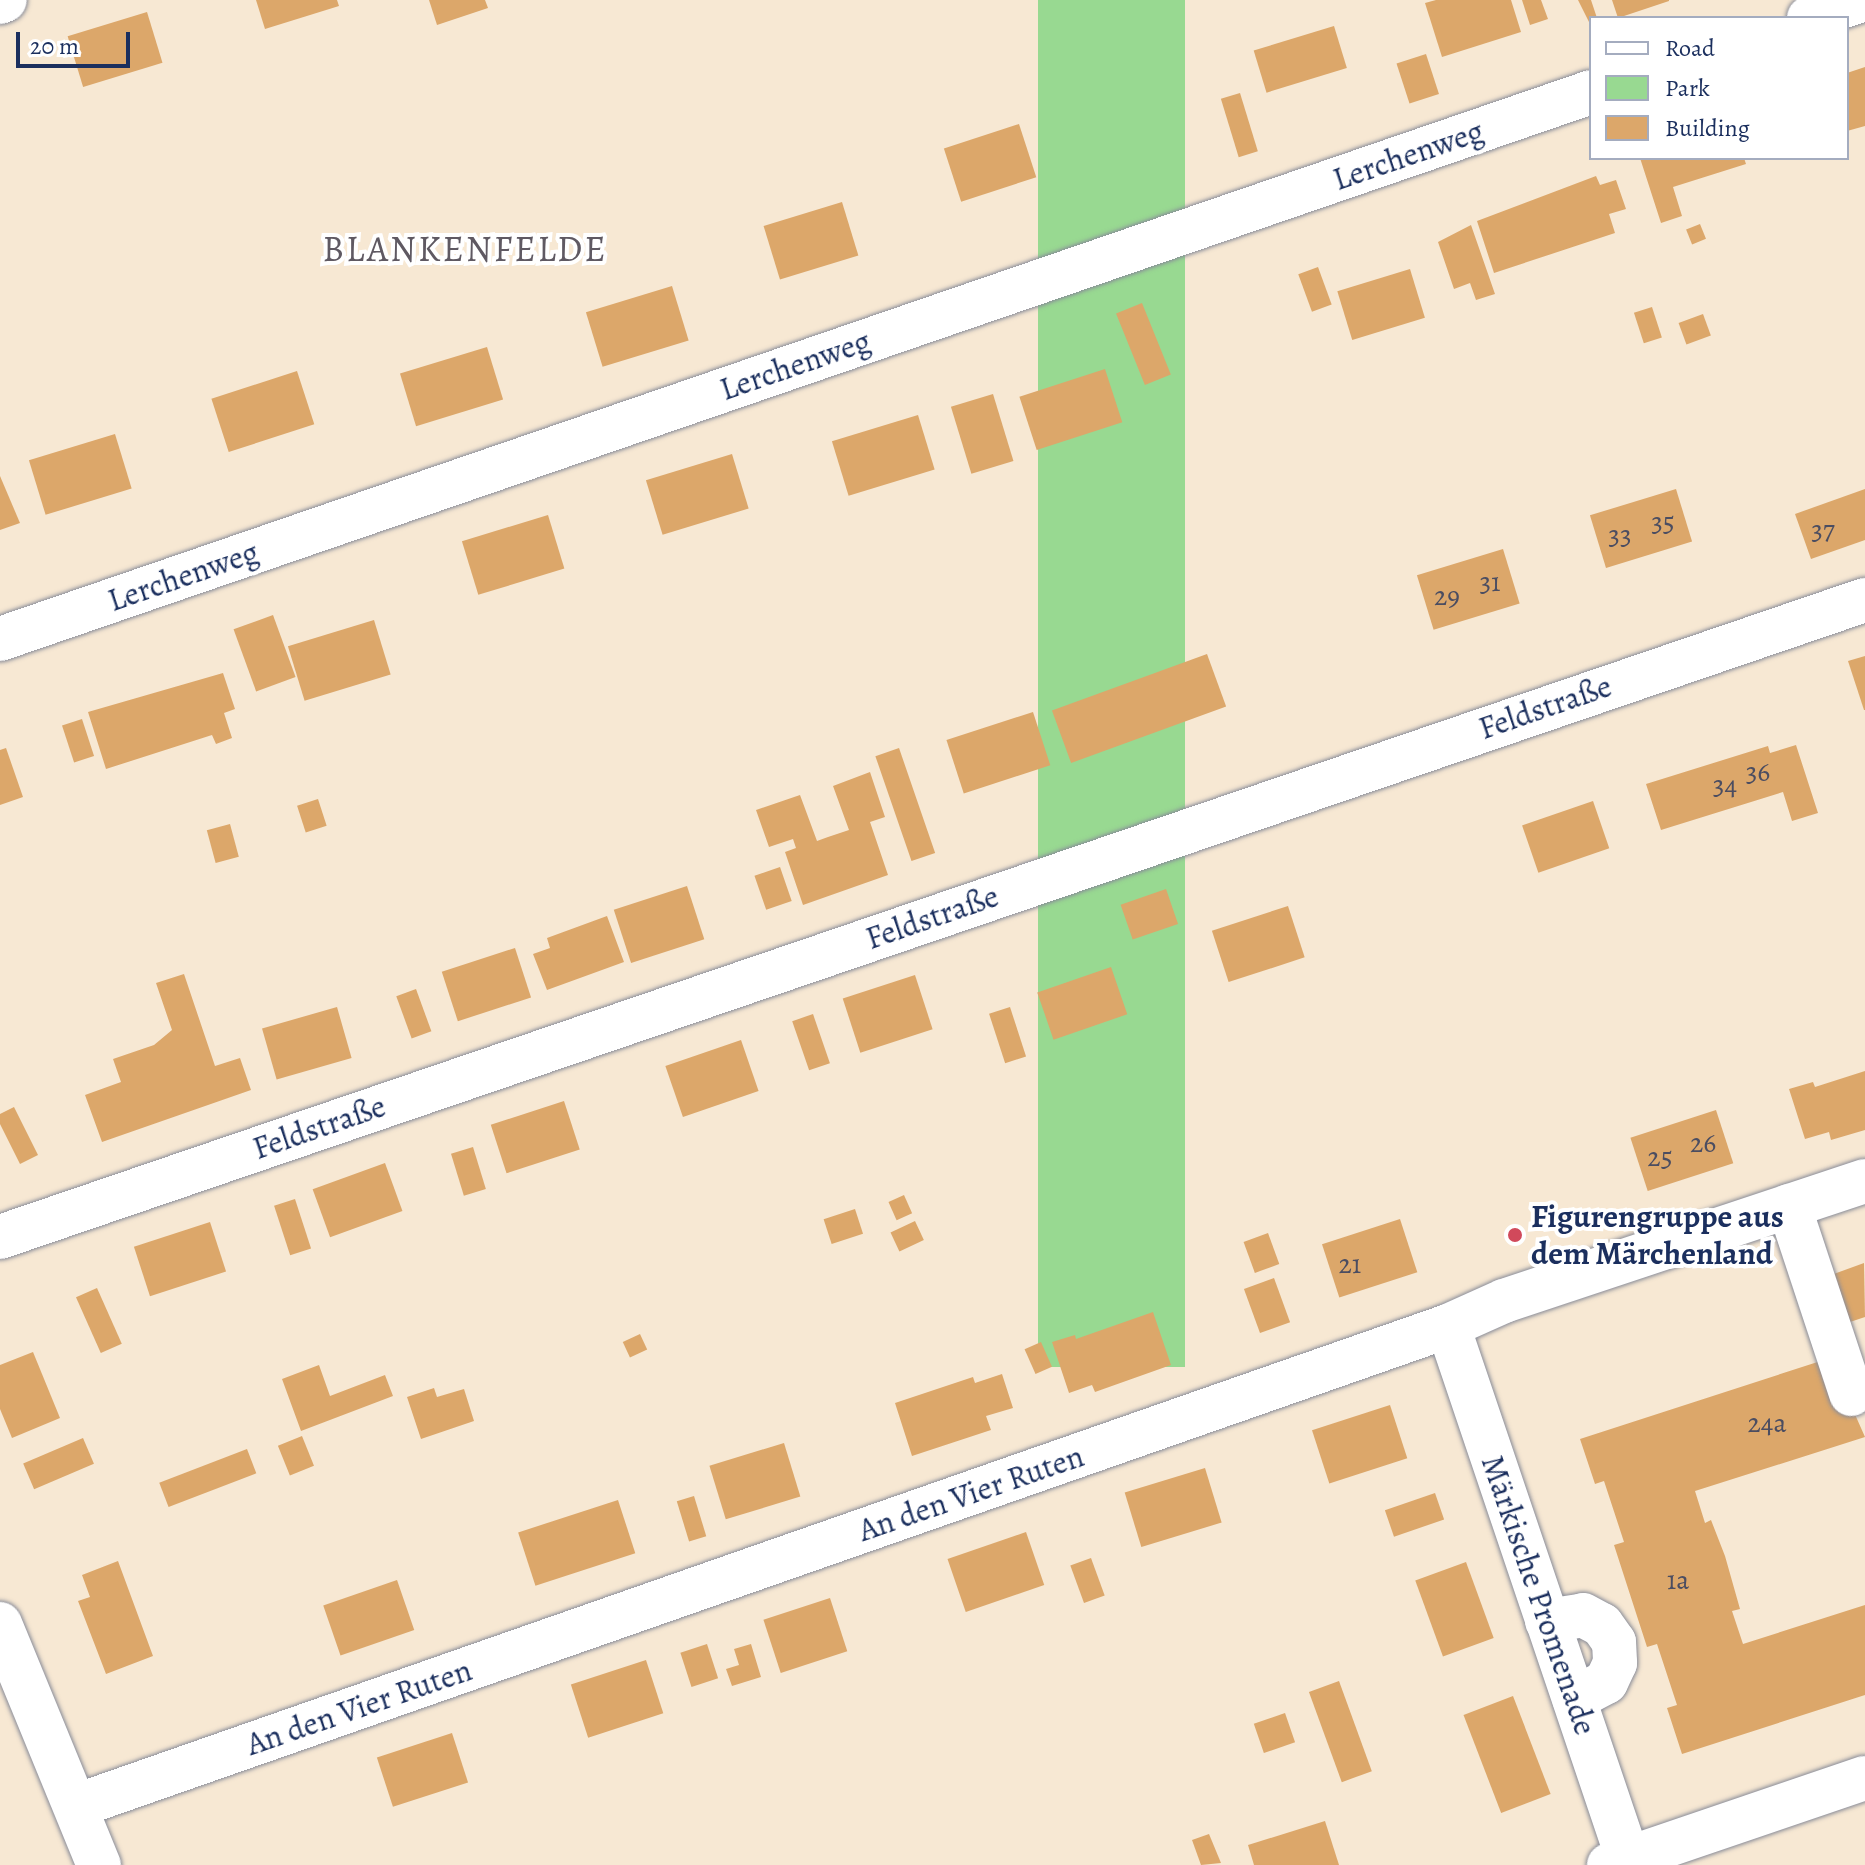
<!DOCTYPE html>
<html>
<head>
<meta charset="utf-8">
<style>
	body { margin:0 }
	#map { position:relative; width:1865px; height:1865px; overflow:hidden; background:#f7e8d3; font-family:Alegreya,serif }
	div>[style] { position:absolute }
	.green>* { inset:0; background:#98d991; transform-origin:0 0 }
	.building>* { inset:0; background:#dca76a; transform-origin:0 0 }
	.roads { filter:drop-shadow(0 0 2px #898c98) drop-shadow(0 0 2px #898c98) }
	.minor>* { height:44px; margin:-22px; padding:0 22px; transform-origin:22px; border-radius:22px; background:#fff }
	.dots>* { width:22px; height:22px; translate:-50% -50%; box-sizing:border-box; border:4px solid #fff; border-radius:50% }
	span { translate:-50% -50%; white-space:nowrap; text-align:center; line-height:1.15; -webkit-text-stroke:8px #fff; paint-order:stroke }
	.number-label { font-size:28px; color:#4b4d61 }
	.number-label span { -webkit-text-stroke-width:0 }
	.street-label { font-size:32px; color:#1b2f5e }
	.poi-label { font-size:32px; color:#1b2f5e; font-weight:700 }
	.left { translate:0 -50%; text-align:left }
	.quarter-label { font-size:36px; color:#5f5962; letter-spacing:2px }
	.legend { position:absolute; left:1589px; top:16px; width:260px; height:144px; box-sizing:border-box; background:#fff; border:2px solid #a4acbf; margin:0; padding:10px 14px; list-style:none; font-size:24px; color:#1b2f5e }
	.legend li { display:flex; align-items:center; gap:16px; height:40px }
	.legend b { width:40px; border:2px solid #a4acbf }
	.scale { position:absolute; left:16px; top:32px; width:114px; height:36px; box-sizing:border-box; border:4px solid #1b2f5e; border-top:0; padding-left:10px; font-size:24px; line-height:28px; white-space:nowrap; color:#1b2f5e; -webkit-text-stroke:6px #fff; paint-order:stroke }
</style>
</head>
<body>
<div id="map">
	<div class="green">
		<i style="left:1038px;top:0;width:147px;height:1367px"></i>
	</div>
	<div class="building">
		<i style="clip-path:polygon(256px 0,337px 0,339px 6px,265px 29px)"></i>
		<i style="clip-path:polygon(429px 0,485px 0,488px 8px,437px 25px)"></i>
		<i style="clip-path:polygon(1436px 0,1511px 0,1521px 32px,1442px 57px,1425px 3px)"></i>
		<i style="clip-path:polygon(1522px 0,1541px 0,1548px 19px,1530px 25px)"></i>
		<i style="clip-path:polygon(1578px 0,1591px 0,1597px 18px,1591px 18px,1591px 26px)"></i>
		<i style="clip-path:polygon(1612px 0,1669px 0,1669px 1px,1618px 18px)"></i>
		<i style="left:147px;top:12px;width:53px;height:83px;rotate:73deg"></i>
		<i style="left:1334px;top:26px;width:44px;height:84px;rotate:73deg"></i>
		<i style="left:1426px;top:54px;width:42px;height:31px;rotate:72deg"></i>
		<i style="clip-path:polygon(1865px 67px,1865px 126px,1847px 131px,1847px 73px)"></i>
		<i style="left:1240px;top:93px;width:61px;height:20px;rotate:73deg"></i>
		<i style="left:1019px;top:124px;width:56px;height:79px;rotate:72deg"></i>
		<i style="clip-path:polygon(1640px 158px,1744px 158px,1746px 164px,1673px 187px,1682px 216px,1661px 223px)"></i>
		<i style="clip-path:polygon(1596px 176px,1600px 185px,1616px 180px,1626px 209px,1609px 214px,1615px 233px,1494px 273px,1477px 221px)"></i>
		<i style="left:842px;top:202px;width:56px;height:82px;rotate:73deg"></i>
		<i style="left:1700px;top:224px;width:16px;height:15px;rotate:68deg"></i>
		<i style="clip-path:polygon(1471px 225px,1495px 294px,1476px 300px,1470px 283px,1454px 289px,1438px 242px)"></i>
		<i style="left:1318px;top:267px;width:40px;height:21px;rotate:70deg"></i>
		<i style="left:1410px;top:269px;width:51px;height:76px;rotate:73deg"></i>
		<i style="left:672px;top:286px;width:57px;height:90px;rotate:73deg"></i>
		<i style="left:1142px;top:303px;width:77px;height:28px;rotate:68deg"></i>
		<i style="left:1652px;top:307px;width:32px;height:19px;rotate:72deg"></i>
		<i style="left:1703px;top:314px;width:23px;height:26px;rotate:70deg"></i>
		<i style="left:487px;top:347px;width:55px;height:91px;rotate:73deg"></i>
		<i style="left:1105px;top:369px;width:56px;height:90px;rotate:72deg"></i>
		<i style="left:297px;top:371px;width:56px;height:90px;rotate:72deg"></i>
		<i style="left:993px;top:394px;width:70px;height:44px;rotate:73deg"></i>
		<i style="left:918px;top:415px;width:57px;height:90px;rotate:73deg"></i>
		<i style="left:115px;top:434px;width:57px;height:90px;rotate:73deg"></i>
		<i style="left:732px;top:454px;width:57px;height:90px;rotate:73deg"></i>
		<i style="clip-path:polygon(0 476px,20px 523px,0 530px)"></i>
		<i style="left:1676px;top:489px;width:55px;height:90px;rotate:73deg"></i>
		<i style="clip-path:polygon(1865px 489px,1865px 540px,1811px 559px,1795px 514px)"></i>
		<i style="left:548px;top:515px;width:56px;height:90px;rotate:73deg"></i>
		<i style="left:1503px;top:549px;width:57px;height:90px;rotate:73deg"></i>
		<i style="left:273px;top:615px;width:66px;height:42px;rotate:70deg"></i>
		<i style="left:374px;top:620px;width:57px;height:90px;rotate:73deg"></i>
		<i style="left:1207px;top:654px;width:56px;height:165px;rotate:70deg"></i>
		<i style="clip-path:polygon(1865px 656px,1865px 710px,1864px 710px,1848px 661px)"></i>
		<i style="clip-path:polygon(223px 673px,235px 709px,224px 713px,232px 738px,216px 744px,212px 735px,106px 769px,88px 712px)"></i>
		<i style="left:1033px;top:712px;width:56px;height:91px;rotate:72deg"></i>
		<i style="left:82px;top:719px;width:39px;height:21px;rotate:72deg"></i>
		<i style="clip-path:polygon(1796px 745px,1818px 813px,1792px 821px,1783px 792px,1661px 830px,1646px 784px,1768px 746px,1770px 753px)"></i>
		<i style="clip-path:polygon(6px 748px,23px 797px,0 805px,0 750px)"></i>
		<i style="left:899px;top:748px;width:111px;height:25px;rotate:71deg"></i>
		<i style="clip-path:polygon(870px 772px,885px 817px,870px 822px,888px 875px,803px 905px,785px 852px,796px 848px,793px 839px,769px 847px,756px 810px,800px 795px,817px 841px,828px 837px,849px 830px,833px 786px)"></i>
		<i style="left:318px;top:799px;width:28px;height:22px;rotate:72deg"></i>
		<i style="left:1593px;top:801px;width:50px;height:75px;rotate:71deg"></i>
		<i style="left:230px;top:824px;width:34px;height:24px;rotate:75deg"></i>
		<i style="left:780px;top:867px;width:36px;height:27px;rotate:71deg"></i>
		<i style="left:687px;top:886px;width:56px;height:77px;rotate:72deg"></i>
		<i style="left:1166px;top:889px;width:37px;height:48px;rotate:71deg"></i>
		<i style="left:1288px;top:906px;width:54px;height:80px;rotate:72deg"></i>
		<i style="clip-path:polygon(607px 916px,624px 962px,547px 990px,533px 954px,550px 948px,547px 938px)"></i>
		<i style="left:515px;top:948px;width:52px;height:77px;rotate:72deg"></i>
		<i style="left:1111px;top:967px;width:50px;height:78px;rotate:71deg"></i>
		<i style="clip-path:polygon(184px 974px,215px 1066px,240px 1058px,251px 1090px,102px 1142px,85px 1095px,121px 1082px,113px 1059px,154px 1045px,172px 1030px,156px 983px)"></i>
		<i style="left:915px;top:975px;width:57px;height:76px;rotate:72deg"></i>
		<i style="left:416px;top:989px;width:45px;height:21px;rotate:70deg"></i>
		<i style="left:337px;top:1007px;width:53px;height:78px;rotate:74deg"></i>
		<i style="left:1010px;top:1007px;width:52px;height:22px;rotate:72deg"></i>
		<i style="left:813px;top:1014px;width:52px;height:22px;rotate:71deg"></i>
		<i style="left:741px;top:1040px;width:54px;height:80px;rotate:71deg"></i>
		<i style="clip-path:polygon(1865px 1071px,1865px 1130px,1831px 1140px,1829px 1132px,1805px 1139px,1789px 1089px,1813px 1082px,1815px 1087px)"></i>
		<i style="left:564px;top:1101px;width:51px;height:77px;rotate:72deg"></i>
		<i style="clip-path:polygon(14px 1107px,38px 1155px,20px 1164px,0 1124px,0 1114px)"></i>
		<i style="left:1716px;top:1110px;width:56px;height:90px;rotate:72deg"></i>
		<i style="left:473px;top:1147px;width:44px;height:23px;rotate:73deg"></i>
		<i style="left:385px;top:1163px;width:51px;height:77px;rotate:70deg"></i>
		<i style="left:904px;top:1195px;width:20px;height:17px;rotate:66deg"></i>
		<i style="left:295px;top:1199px;width:52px;height:22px;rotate:72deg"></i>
		<i style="left:855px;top:1209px;width:26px;height:33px;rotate:72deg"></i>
		<i style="left:1400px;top:1219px;width:56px;height:82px;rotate:72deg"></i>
		<i style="left:915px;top:1221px;width:21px;height:27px;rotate:65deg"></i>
		<i style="left:210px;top:1222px;width:52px;height:80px;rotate:72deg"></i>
		<i style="left:1268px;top:1233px;width:33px;height:26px;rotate:70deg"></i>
		<i style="clip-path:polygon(1864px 1263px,1865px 1317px,1847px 1323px,1831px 1275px)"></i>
		<i style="left:1274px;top:1278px;width:47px;height:32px;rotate:70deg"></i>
		<i style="left:97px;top:1288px;width:61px;height:23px;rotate:66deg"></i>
		<i style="clip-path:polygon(1153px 1312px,1171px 1365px,1095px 1392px,1092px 1385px,1069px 1393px,1052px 1342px,1075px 1335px,1076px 1339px)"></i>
		<i style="left:640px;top:1334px;width:17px;height:19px;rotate:65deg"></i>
		<i style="left:1041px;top:1342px;width:27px;height:18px;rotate:66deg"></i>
		<i style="clip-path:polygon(33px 1352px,60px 1418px,12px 1438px,0 1409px,0 1365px)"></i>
		<i style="clip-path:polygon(1830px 1358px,1865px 1437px,1695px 1491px,1705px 1523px,1711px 1520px,1725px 1556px,1740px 1609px,1732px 1611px,1743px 1644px,1865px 1605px,1865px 1695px,1682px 1754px,1667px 1708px,1677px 1705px,1657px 1644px,1647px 1647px,1614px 1545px,1624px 1542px,1604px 1481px,1595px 1484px,1580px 1439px)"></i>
		<i style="clip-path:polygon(319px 1365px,330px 1396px,385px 1375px,393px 1396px,301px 1431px,282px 1379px)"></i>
		<i style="clip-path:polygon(1002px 1374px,1013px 1408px,986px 1416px,991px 1430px,912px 1456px,895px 1403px,973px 1377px,975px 1383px)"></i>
		<i style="clip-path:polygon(434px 1388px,437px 1397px,464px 1389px,474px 1421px,421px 1439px,407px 1397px)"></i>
		<i style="left:1390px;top:1405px;width:56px;height:82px;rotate:72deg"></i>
		<i style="left:302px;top:1436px;width:32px;height:26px;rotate:68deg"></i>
		<i style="left:83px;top:1438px;width:28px;height:65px;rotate:67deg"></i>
		<i style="left:784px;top:1443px;width:56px;height:78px;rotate:73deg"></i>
		<i style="left:247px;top:1449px;width:26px;height:94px;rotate:69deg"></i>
		<i style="left:1205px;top:1468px;width:57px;height:84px;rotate:73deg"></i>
		<i style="left:1435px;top:1493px;width:28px;height:53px;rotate:71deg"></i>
		<i style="left:694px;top:1496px;width:42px;height:18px;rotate:73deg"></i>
		<i style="left:618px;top:1500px;width:56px;height:105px;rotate:72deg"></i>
		<i style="left:1026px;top:1532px;width:56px;height:83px;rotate:71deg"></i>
		<i style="left:1091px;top:1558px;width:40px;height:22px;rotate:70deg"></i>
		<i style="clip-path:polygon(118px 1561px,153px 1656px,106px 1674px,78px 1601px,90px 1597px,82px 1575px)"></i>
		<i style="left:1466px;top:1562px;width:81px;height:54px;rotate:70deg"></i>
		<i style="left:397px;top:1580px;width:53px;height:78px;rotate:71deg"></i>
		<i style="left:830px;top:1598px;width:56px;height:70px;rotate:72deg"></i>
		<i style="left:707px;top:1644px;width:36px;height:28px;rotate:72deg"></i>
		<i style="clip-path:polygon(751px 1644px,761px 1677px,732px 1686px,726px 1669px,739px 1665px,734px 1649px)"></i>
		<i style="left:646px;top:1660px;width:56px;height:79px;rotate:72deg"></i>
		<i style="left:1339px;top:1681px;width:96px;height:32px;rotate:70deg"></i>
		<i style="left:1513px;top:1696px;width:105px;height:53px;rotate:69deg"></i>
		<i style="left:1285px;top:1713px;width:31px;height:33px;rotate:71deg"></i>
		<i style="left:452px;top:1733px;width:52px;height:79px;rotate:72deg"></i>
		<i style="clip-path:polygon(1325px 1821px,1339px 1865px,1254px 1865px,1248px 1845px)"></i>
		<i style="clip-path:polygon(1209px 1834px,1221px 1863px,1201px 1865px,1192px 1840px)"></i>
	</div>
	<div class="roads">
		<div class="minor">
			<i style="left:0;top:2px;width:5px;rotate:-22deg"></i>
			<i style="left:1809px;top:18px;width:56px;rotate:-18.8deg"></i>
			<i style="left:0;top:639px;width:1682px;rotate:-18.97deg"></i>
			<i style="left:1789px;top:1206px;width:198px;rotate:71.7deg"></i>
			<i style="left:0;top:1237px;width:1971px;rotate:-18.86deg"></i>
			<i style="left:1448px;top:1326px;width:569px;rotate:71.34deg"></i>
			<i style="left:1547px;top:1621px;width:36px;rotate:-9deg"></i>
			<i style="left:1583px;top:1615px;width:21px;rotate:28deg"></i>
			<i style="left:1602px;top:1625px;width:21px;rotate:55deg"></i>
			<i style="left:1614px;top:1642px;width:21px;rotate:87deg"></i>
			<i style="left:1615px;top:1663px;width:21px;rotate:115deg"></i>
			<i style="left:1606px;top:1682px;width:36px;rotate:152deg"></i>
			<i style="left:0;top:1624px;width:261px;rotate:67.7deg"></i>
			<i style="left:76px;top:1806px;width:1454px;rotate:-19.28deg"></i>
			<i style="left:1448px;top:1326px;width:61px;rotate:-24.1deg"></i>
			<i style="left:1504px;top:1301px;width:380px;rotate:-18.4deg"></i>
			<i style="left:1609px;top:1865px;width:270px;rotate:-18.8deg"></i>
		</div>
	</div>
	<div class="dots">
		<i style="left:1515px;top:1235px;background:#d1495b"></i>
	</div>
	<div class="number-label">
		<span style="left:1663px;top:522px">35</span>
		<span style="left:1823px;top:530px">37</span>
		<span style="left:1620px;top:535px">33</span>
		<span style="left:1490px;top:582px">31</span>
		<span style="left:1447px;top:596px">29</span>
		<span style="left:1758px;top:772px">36</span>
		<span style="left:1725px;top:785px">34</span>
		<span style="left:1703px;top:1143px">26</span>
		<span style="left:1660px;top:1157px">25</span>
		<span style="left:1350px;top:1264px">21</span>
		<span style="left:1767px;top:1423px">24a</span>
		<span style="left:1678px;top:1580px">1a</span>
	</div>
	<div class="street-label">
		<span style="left:1408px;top:155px;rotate:-19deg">Lerchenweg</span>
		<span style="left:795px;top:365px;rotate:-19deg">Lerchenweg</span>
		<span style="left:183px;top:576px;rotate:-19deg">Lerchenweg</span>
		<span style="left:1545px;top:707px;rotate:-19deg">Feldstraße</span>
		<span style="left:932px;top:917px;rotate:-19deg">Feldstraße</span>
		<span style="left:319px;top:1127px;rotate:-19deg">Feldstraße</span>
		<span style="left:971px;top:1493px;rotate:-19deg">An den Vier Ruten</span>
		<span style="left:1539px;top:1595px;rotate:71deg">Märkische Promenade</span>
		<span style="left:359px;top:1707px;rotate:-19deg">An den Vier Ruten</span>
	</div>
	<div class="poi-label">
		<span class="left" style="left:1531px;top:1235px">Figurengruppe aus<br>dem Märchenland</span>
	</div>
	<div class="quarter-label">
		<span style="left:465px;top:249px">BLANKENFELDE</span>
	</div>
	<ul class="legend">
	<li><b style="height:10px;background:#fff"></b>Road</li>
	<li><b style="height:22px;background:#98d991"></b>Park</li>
	<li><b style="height:22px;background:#dca76a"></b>Building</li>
	</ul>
	<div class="scale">20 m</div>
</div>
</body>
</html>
